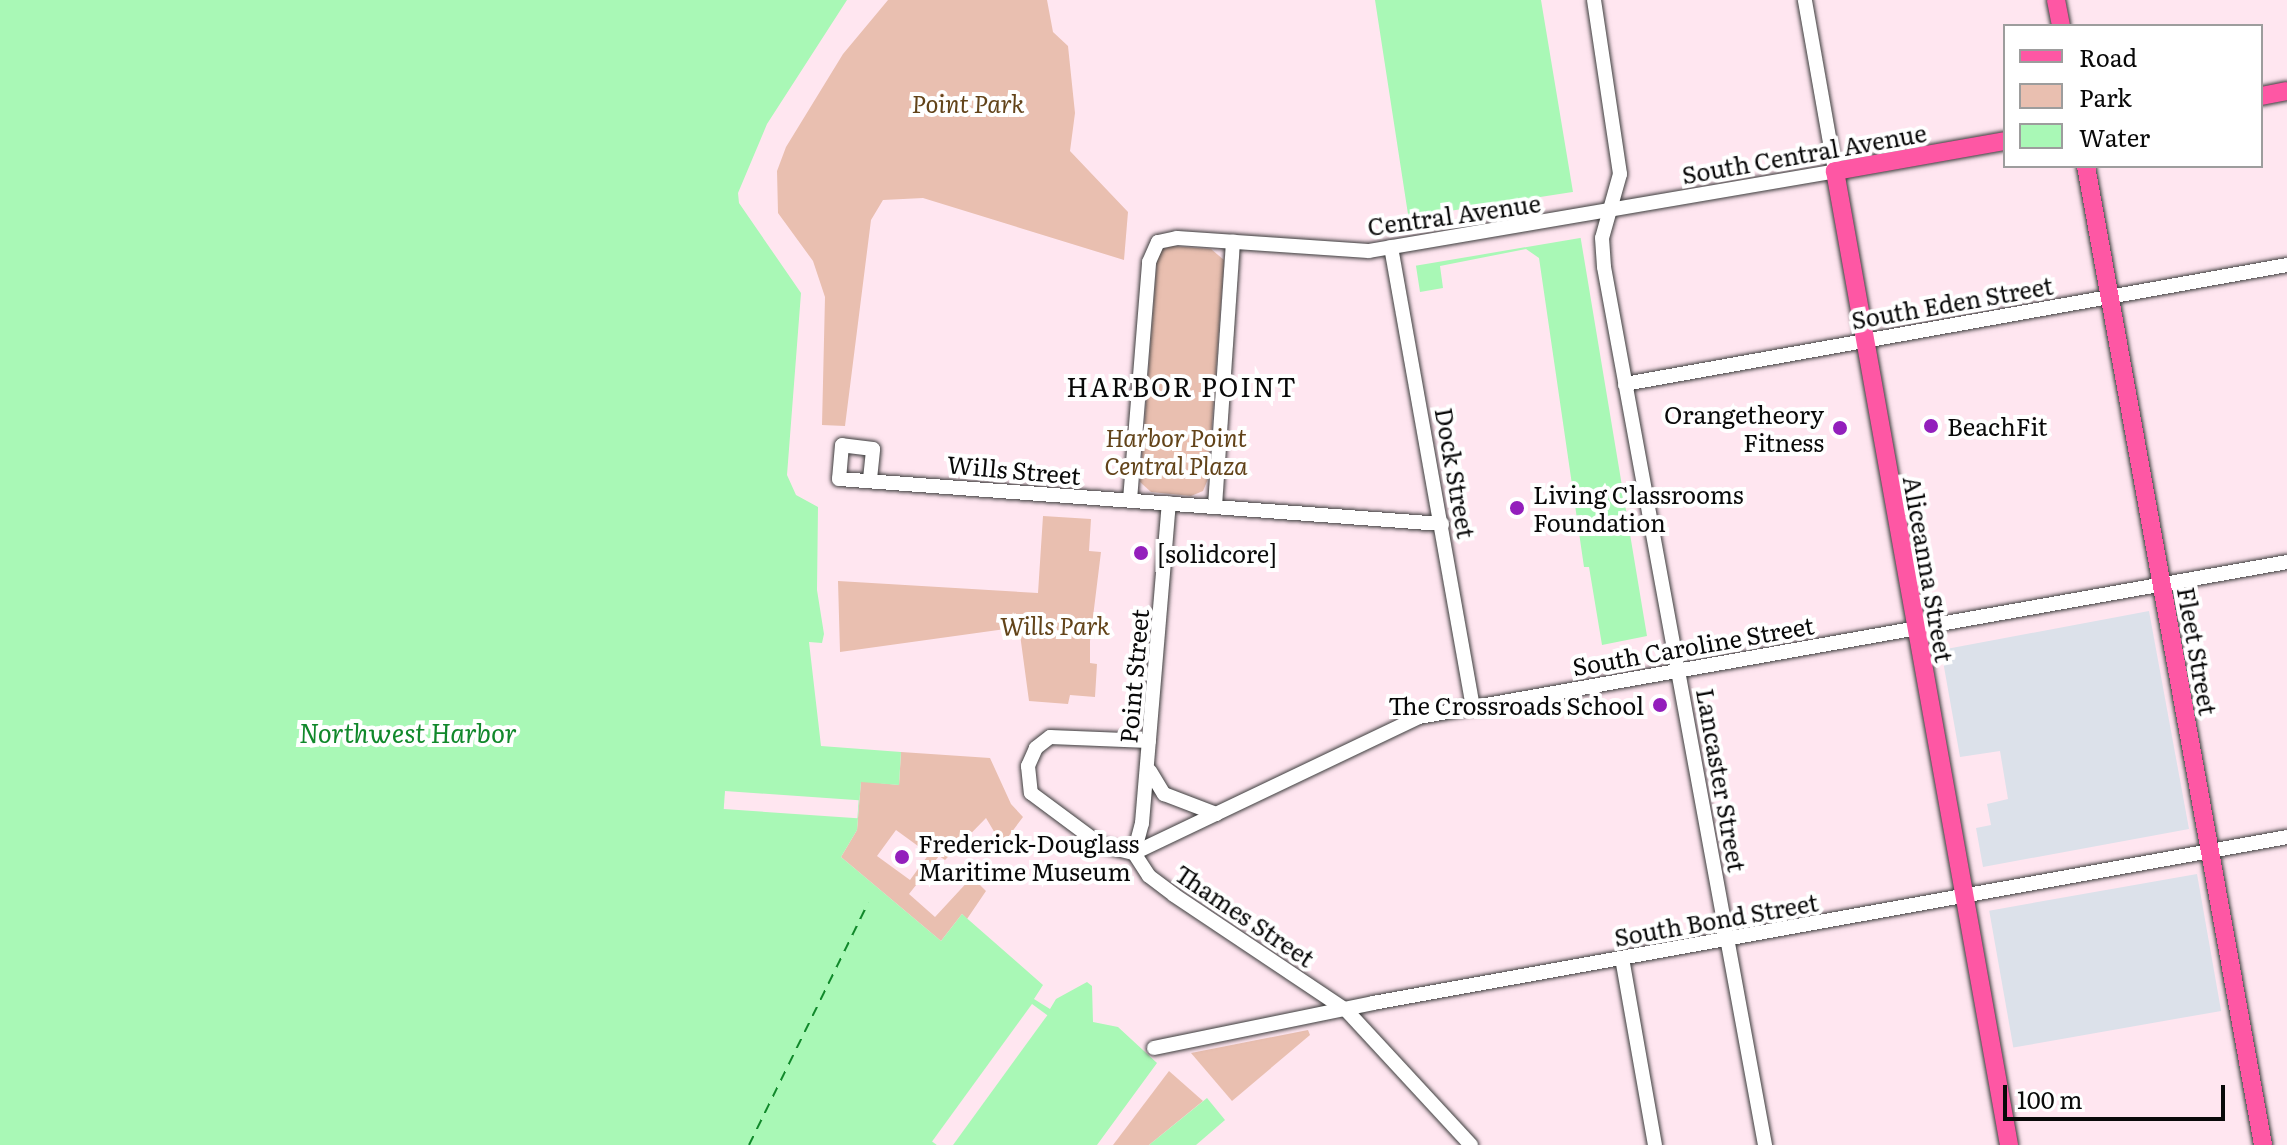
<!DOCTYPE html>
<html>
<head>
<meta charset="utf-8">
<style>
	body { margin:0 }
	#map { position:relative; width:2287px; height:1145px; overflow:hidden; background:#ffe6f0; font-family:Literata,serif }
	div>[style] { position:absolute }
	.industrial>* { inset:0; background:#dce1ea; transform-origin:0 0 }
	.green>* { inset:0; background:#e9bfb0 }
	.water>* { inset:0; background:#a9f8b6 }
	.pier>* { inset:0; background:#ffe6f0; transform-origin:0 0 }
	.ferry>* { height:2px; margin-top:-1px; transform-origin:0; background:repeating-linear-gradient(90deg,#11882b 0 10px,transparent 0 18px) }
	.roads { filter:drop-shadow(0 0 2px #3c3c3c) drop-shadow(0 0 2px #3c3c3c) }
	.minor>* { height:14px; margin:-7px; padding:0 7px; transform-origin:7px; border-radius:7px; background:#fff }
	.major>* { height:18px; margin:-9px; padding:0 9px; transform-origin:9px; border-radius:9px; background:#fe57a4 }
	.dots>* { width:22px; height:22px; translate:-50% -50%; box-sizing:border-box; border:4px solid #fff; border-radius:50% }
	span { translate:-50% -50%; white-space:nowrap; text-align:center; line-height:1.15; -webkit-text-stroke:8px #fff; paint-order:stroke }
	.park-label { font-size:24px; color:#624319; font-style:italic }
	.street-label { font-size:24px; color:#090909 }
	.poi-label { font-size:24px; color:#090909 }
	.right { translate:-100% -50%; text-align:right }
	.left { translate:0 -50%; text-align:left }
	.neighbourhood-label { font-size:26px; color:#090909; letter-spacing:2px }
	.water-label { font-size:26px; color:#11882b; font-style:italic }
	.legend { position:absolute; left:2003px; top:24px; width:260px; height:144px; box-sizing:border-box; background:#fff; border:2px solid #9d9d9d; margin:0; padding:10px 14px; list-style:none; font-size:24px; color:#090909 }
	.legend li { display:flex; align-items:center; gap:16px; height:40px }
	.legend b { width:40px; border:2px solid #9d9d9d }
	.scale { position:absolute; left:2003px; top:1085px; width:222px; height:36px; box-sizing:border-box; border:4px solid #090909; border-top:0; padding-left:10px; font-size:24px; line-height:28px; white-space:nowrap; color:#090909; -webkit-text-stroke:6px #fff; paint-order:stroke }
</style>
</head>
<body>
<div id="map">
	<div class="industrial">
		<i style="clip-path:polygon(2149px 611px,2189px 829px,1983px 867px,1976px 828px,1991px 825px,1987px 804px,2008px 799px,2000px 751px,1960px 757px,1941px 650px)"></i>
		<i style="left:2197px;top:874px;width:139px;height:211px;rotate:80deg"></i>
	</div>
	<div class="green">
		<i style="clip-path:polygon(888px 0,1047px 0,1053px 32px,1068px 46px,1075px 113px,1070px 151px,1128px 212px,1124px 260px,923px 198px,883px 200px,871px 220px,845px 426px,822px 425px,825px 297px,813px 261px,778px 213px,777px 171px,786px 147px,843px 54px)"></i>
		<i style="clip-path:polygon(1172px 246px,1211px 249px,1224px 260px,1208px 479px,1203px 491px,1191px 496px,1151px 492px,1140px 482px,1157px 261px,1161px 250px)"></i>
		<i style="clip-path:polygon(1043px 516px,1091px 519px,1089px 551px,1101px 552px,1090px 641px,1090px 663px,1097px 664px,1095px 697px,1070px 695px,1068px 704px,1029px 701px,1019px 627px,840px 652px,838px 581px,1038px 593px)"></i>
		<i style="clip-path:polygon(evenodd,901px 752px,990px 758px,1011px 804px,1023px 817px,1002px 845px,986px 818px,945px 860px,939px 856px,909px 894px,935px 917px,972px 877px,986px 891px,967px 919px,962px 914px,941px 941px,841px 857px,857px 830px,861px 781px,899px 785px,901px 752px,896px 830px,929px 854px,910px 880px,877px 856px,896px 830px)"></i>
		<i style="clip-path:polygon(1308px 1030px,1310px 1035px,1232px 1101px,1191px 1053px)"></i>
		<i style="clip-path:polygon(1169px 1071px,1203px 1101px,1149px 1145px,1113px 1145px)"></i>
	</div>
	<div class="water">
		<i style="clip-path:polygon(0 0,847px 0,767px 124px,738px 193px,739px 203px,801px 293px,787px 475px,796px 495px,818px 507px,817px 590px,824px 634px,822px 643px,809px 642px,821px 746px,901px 752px,899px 785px,861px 782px,857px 830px,841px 857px,941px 941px,962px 914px,1043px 985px,1034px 999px,1050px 1009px,1056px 999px,1087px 982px,1092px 986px,1093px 1022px,1118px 1027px,1157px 1063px,1097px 1145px,0 1145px)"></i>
		<i style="clip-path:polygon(1375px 0,1541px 0,1647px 636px,1602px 645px,1589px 567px,1584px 567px,1539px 258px,1526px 249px,1440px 266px,1443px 288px,1420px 292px)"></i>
		<i style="clip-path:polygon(1207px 1098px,1225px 1120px,1196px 1145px,1149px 1145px)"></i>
	</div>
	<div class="pier">
		<i style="clip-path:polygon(1579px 191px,1586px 237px,1414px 266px,1411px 258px,1403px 218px)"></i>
		<i style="left:725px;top:791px;width:134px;height:18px;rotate:4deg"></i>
		<i style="left:1032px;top:1004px;width:19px;height:170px;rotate:36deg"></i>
	</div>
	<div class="ferry">
		<i style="left:749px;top:1145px;width:270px;rotate:-63.8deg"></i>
	</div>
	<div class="roads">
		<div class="minor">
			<i style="left:1594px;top:0;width:176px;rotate:81.5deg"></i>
			<i style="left:1620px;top:174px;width:66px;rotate:105.7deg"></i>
			<i style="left:1602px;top:238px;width:29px;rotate:86deg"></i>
			<i style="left:1604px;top:267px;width:893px;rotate:79.61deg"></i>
			<i style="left:1391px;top:247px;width:467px;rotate:79.9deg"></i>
			<i style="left:1625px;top:384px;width:673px;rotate:-10.19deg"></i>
			<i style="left:870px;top:479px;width:30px;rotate:-84deg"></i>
			<i style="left:873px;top:449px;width:31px;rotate:-173deg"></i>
			<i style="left:842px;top:445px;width:34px;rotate:95deg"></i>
			<i style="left:839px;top:479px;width:605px;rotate:4.27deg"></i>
			<i style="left:1130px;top:500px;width:239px;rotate:-85.4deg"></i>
			<i style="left:1149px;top:262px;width:22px;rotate:-66deg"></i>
			<i style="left:1158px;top:242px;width:19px;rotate:-12deg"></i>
			<i style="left:1177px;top:238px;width:192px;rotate:3.9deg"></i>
			<i style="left:1369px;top:251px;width:473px;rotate:-9.7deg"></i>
			<i style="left:1835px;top:171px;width:174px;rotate:-100deg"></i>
			<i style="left:1215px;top:506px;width:265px;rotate:-86.1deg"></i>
			<i style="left:1149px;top:741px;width:99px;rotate:-177.7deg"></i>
			<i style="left:1050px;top:737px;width:18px;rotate:142deg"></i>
			<i style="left:1036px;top:748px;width:20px;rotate:114deg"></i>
			<i style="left:1028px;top:766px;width:27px;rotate:84deg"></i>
			<i style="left:1031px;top:793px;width:87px;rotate:36.6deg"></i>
			<i style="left:1101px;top:845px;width:34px;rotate:14deg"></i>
			<i style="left:1134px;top:853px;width:316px;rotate:-25.5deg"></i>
			<i style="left:1419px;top:717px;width:882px;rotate:-10.12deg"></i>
			<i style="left:1150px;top:771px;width:27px;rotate:59deg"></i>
			<i style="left:1164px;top:794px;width:56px;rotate:21deg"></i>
			<i style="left:1134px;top:853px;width:27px;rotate:57deg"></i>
			<i style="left:1149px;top:876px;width:31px;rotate:37deg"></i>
			<i style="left:1174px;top:895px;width:207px;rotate:33.8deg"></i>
			<i style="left:1346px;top:1010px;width:184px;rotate:47.2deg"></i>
			<i style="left:1134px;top:853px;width:31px;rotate:-75deg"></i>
			<i style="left:1142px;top:823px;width:321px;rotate:-85.2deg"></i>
			<i style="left:1622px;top:958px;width:190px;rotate:80deg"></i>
			<i style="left:1154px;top:1048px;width:224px;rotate:-11.6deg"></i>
			<i style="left:1373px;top:1003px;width:929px;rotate:-10.29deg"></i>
		</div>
		<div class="major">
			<i style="left:2056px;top:0;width:26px;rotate:79deg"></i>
			<i style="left:2261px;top:96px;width:26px;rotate:-11deg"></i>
			<i style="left:2005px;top:141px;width:173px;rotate:170deg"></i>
			<i style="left:1835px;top:171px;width:989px;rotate:79.87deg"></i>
			<i style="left:2086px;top:166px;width:995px;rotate:79.75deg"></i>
		</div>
	</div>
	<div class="dots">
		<i style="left:1931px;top:426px;background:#931fbc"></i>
		<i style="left:1840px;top:428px;background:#931fbc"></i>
		<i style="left:1517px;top:508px;background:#931fbc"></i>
		<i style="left:1141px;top:553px;background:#931fbc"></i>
		<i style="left:1660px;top:705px;background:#931fbc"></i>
		<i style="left:902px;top:857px;background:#931fbc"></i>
	</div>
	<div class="park-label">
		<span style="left:968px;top:103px">Point Park</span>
		<span style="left:1176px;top:451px">Harbor Point<br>Central Plaza</span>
		<span style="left:1055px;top:625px">Wills Park</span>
	</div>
	<div class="street-label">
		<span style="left:1804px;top:153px;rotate:-10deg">South Central Avenue</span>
		<span style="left:1454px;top:214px;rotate:-8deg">Central Avenue</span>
		<span style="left:1952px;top:302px;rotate:-10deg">South Eden Street</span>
		<span style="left:1014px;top:469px;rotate:5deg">Wills Street</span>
		<span style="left:1456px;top:473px;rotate:80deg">Dock Street</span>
		<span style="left:1929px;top:569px;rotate:80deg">Aliceanna Street</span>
		<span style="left:1693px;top:645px;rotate:-10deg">South Caroline Street</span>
		<span style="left:2198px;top:651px;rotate:80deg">Fleet Street</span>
		<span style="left:1133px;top:676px;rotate:-85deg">Point Street</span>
		<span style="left:1722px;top:780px;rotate:80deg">Lancaster Street</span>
		<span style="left:1245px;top:915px;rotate:34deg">Thames Street</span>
		<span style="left:1716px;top:919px;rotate:-10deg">South Bond Street</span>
	</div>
	<div class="poi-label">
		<span class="right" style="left:1824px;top:428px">Orangetheory<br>Fitness</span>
		<span class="left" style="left:1947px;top:426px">BeachFit</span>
		<span class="left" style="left:1533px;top:508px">Living Classrooms<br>Foundation</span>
		<span class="left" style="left:1157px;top:553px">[solidcore]</span>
		<span class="right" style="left:1644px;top:705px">The Crossroads School</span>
		<span class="left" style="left:918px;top:857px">Frederick-Douglass<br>Maritime Museum</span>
	</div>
	<div class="neighbourhood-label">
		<span style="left:1182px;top:386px">HARBOR POINT</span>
	</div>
	<div class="water-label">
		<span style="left:408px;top:732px">Northwest Harbor</span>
	</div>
	<ul class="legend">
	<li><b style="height:10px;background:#fe57a4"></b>Road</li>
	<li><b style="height:22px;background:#e9bfb0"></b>Park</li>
	<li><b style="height:22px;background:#a9f8b6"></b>Water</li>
	</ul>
	<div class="scale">100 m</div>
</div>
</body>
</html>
